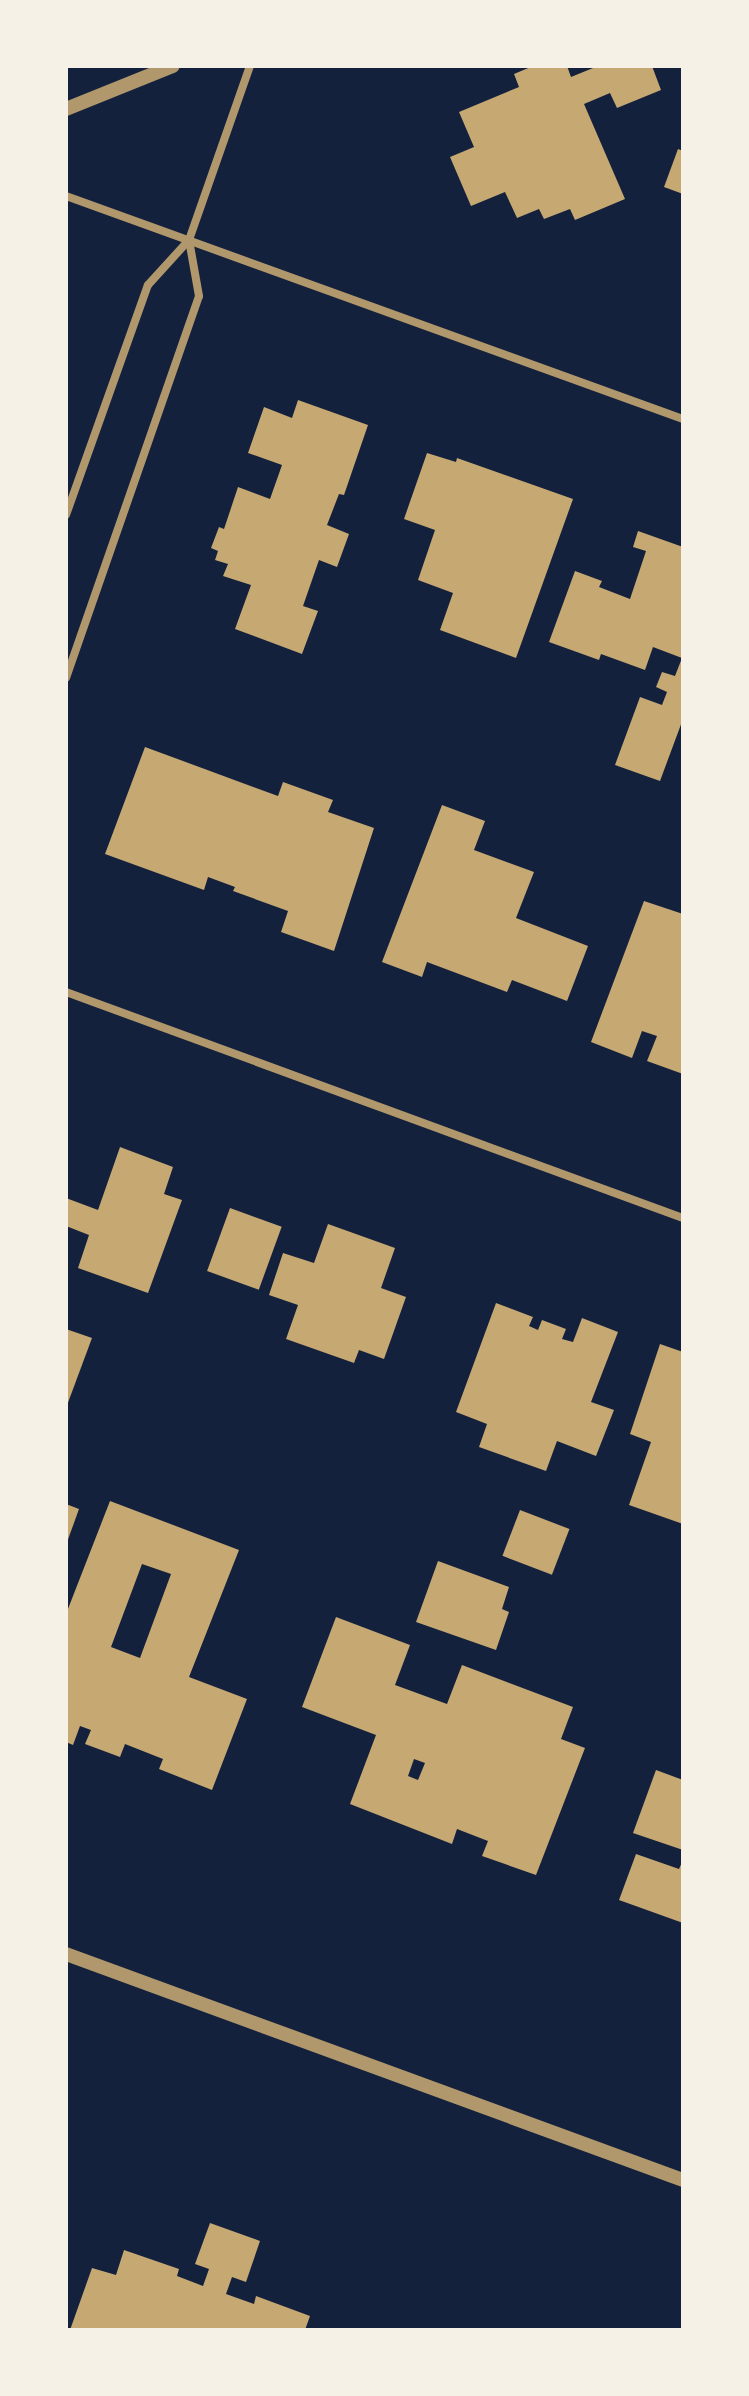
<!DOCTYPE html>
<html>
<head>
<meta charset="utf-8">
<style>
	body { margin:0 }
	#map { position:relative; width:749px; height:2396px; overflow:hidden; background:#14213d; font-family:Cabin,sans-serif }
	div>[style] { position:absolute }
	.building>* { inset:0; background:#c6a872; transform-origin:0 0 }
	.minor>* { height:8px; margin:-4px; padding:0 4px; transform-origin:4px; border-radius:4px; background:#b1986c }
	.tertiary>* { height:14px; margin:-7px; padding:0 7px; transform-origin:7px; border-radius:7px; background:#b1986c }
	span { translate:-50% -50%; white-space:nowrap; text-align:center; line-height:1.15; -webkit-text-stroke:6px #f6f1e7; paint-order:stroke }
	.frame { position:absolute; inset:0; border:68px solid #f6f1e7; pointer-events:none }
</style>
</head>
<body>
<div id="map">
	<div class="building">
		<i style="clip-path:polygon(533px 66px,567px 66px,571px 77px,598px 66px,652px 66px,661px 90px,617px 108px,610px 93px,584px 104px,625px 199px,575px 220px,570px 209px,544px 219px,539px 209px,517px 218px,505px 192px,471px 206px,450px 157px,474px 147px,459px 112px,519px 87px,514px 74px)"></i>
		<i style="clip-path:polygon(678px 149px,683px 151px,683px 194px,664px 187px)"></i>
		<i style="clip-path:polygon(298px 400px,368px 425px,344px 495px,339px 494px,327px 525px,349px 534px,337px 567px,319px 560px,303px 606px,318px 611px,302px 654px,235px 629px,251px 585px,223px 576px,228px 564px,215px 560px,218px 551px,211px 548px,219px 527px,224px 529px,238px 487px,270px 499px,282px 465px,248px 453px,264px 407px,292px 418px)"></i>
		<i style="clip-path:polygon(427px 453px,456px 462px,457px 458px,573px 499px,516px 658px,440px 630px,453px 593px,418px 580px,435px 530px,404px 519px)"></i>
		<i style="clip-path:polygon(638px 531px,683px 547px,683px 719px,660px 781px,615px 765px,640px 697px,662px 705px,667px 692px,656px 687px,662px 672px,675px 676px,682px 658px,653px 647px,645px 670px,601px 654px,599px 660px,549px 642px,575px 571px,602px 581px,599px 587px,630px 599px,646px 551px,633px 547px)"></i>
		<i style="clip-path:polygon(145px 747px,278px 796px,283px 782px,333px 800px,328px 812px,374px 828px,334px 951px,281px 932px,288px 911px,233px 891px,235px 887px,208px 877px,204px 890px,105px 854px)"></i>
		<i style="clip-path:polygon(442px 805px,485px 821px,474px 850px,534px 872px,516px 918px,588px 946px,567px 1001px,512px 980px,507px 992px,427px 962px,422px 977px,382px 962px)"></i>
		<i style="clip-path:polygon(644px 901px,683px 914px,683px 1074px,647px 1061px,657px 1036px,642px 1031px,632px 1058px,591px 1042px)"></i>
		<i style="clip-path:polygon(120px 1147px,173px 1167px,164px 1194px,182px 1200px,148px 1293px,78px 1268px,89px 1235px,66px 1226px,66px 1198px,98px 1210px)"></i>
		<i style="left:230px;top:1208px;width:55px;height:67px;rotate:20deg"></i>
		<i style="clip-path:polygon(328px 1224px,395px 1248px,381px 1288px,406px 1297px,384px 1359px,359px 1350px,354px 1363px,286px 1339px,298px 1305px,269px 1295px,283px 1253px,314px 1263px)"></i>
		<i style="clip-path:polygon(496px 1303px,533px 1317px,529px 1326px,538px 1330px,542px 1320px,566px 1329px,562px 1339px,573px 1342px,582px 1318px,618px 1332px,591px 1402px,614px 1410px,596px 1456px,557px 1441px,546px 1471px,479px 1447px,487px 1424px,456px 1412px)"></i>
		<i style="clip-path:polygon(66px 1329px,92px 1338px,66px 1408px)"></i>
		<i style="clip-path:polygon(660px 1344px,683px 1352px,683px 1524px,629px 1505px,651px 1442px,630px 1434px)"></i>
		<i style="clip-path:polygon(evenodd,110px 1501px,239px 1550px,189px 1677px,247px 1699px,212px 1790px,159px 1769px,163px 1759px,125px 1744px,120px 1757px,85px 1744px,91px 1730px,80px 1726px,73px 1745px,66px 1742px,66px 1614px,110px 1501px,142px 1564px,171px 1574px,140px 1658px,111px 1647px,142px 1564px)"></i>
		<i style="clip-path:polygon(66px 1504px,79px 1509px,66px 1545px)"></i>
		<i style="left:520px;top:1510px;width:53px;height:49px;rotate:21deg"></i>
		<i style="clip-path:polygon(438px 1561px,509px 1587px,502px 1609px,509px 1612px,496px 1650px,416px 1622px)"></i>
		<i style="clip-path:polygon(evenodd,336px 1617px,410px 1645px,395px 1685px,447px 1704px,462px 1665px,573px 1707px,561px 1739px,585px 1748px,536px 1875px,482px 1856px,488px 1841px,457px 1829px,452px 1844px,350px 1804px,376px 1735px,302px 1707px,336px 1617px,414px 1759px,425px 1763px,418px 1780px,408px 1776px,414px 1759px)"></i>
		<i style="clip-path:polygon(656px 1770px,683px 1780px,683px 1850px,633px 1833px)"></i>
		<i style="clip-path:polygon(636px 1854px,679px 1869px,683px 1860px,683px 1923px,619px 1900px)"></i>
		<i style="clip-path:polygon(210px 2223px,260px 2241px,246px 2282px,232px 2277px,226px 2294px,254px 2304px,256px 2296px,310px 2316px,305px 2330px,70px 2330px,92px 2268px,116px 2275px,124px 2250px,179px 2269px,177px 2276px,203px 2286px,209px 2269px,195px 2264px)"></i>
	</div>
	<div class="minor">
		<i style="left:66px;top:196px;width:656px;rotate:19.87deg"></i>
		<i style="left:66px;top:515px;width:244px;rotate:-70.4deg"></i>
		<i style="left:148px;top:285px;width:61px;rotate:-47.7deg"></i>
		<i style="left:189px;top:240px;width:184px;rotate:-70.7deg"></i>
		<i style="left:66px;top:678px;width:404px;rotate:-70.8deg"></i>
		<i style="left:199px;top:296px;width:57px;rotate:-100.1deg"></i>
		<i style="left:66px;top:992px;width:657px;rotate:20.12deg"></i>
	</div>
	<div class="tertiary">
		<i style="left:66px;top:109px;width:115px;rotate:-21.9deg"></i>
		<i style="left:66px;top:1954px;width:657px;rotate:20.12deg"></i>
	</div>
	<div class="frame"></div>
</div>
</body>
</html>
